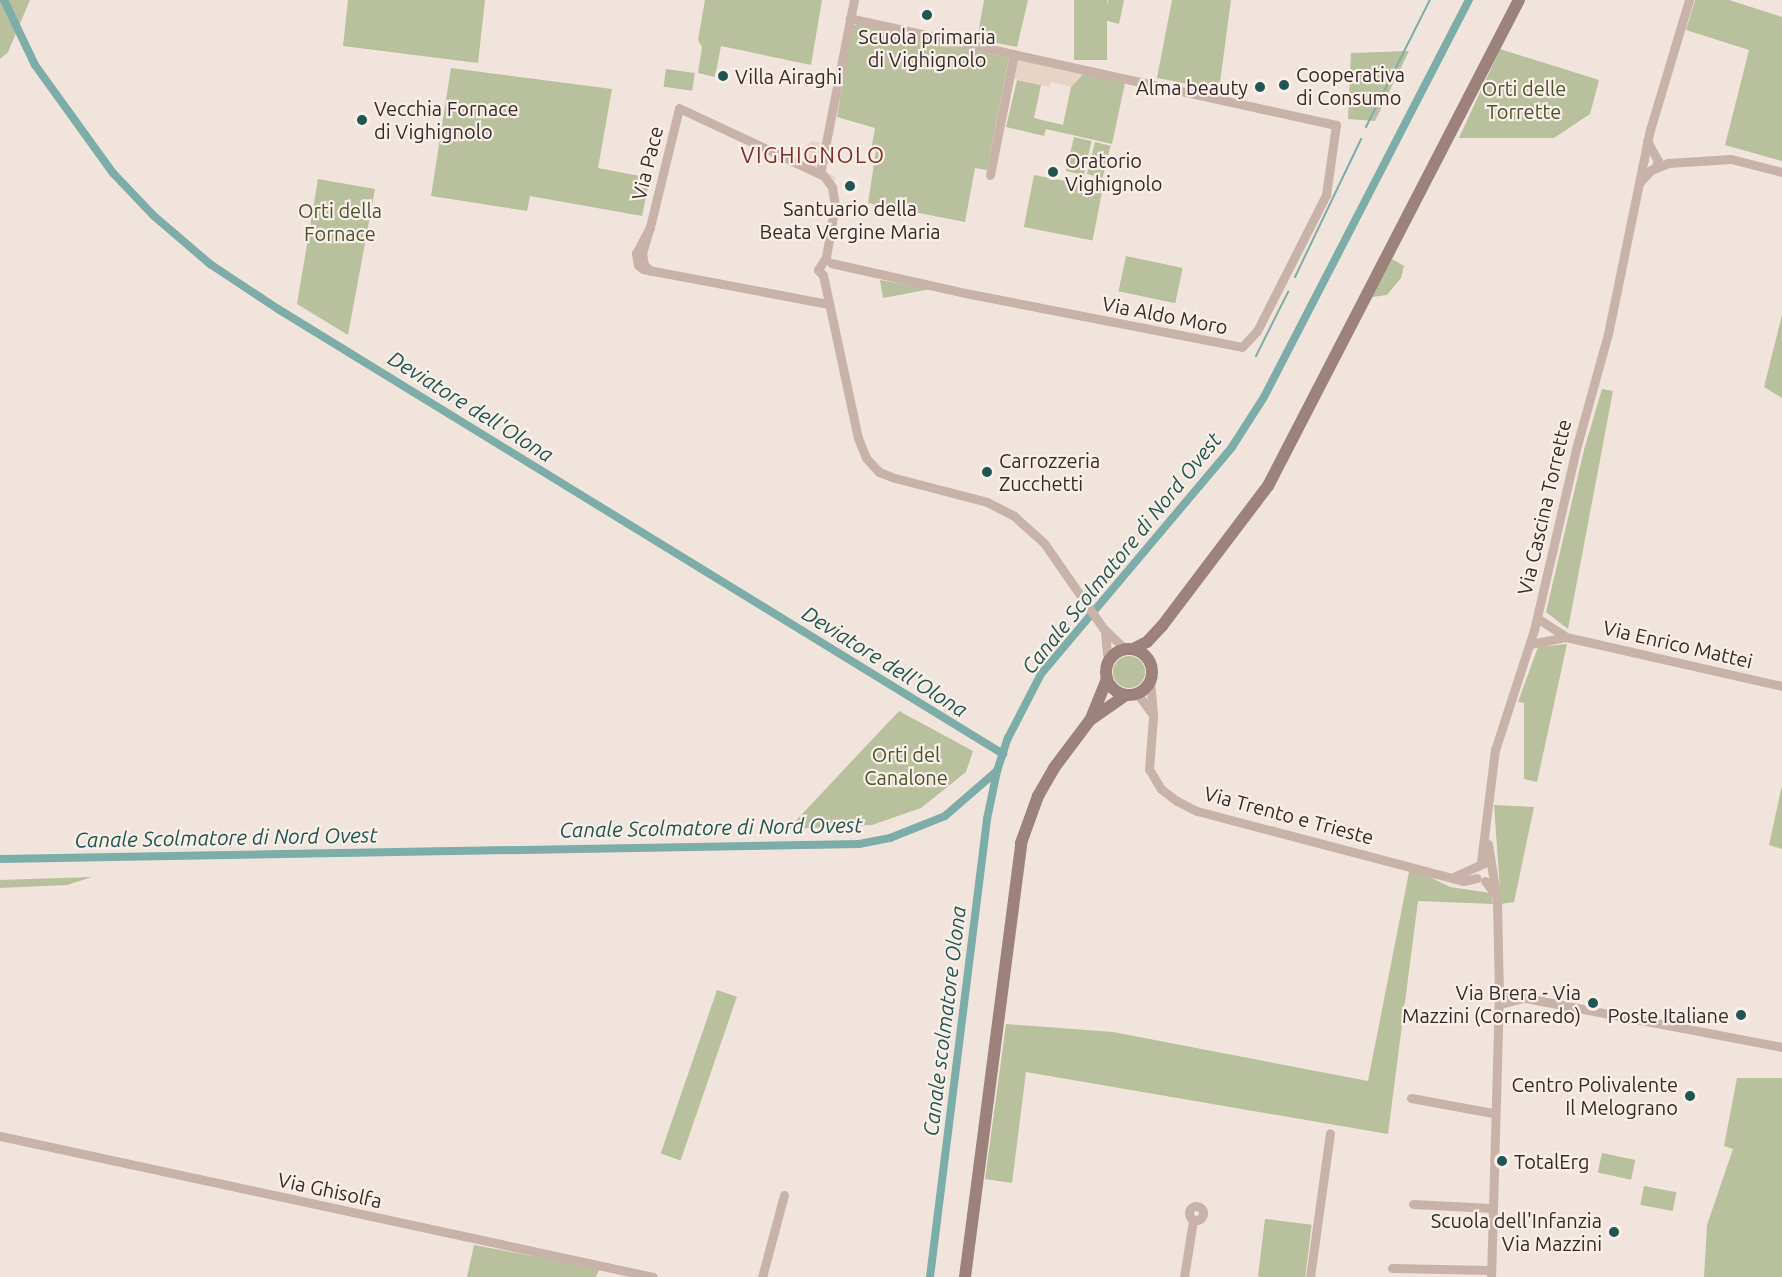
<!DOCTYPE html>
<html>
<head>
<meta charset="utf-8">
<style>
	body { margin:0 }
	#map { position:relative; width:1782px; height:1277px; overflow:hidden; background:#f1e4dc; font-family:Ubuntu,sans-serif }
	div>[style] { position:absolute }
	.green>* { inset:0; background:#b9c09d; transform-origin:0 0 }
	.round { border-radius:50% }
	.plaza>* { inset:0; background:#e9d3c4 }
	.stream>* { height:2px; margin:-1px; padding:0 1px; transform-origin:1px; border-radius:1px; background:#7cada8 }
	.canal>* { height:8px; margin:-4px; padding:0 4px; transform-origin:4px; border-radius:4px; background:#7cada8 }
	.street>* { height:9px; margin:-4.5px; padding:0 4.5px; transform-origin:4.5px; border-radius:4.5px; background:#c9b3a9 }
	.street>.ring { margin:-4.5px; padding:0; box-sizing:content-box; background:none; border:9px solid #c9b3a9; border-radius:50% }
	.secondary>* { height:12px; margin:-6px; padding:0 6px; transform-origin:6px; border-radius:6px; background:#9c827a }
	.secondary>.ring { margin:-6px; padding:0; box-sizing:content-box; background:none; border:12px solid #9c827a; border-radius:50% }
	.dots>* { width:16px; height:16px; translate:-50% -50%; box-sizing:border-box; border:3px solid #f9efe8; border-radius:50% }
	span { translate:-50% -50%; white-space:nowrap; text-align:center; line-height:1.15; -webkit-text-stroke:4.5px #f9efe8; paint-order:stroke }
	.poi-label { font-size:20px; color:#362b28 }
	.left { translate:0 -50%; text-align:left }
	.right { translate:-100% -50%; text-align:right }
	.park-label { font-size:20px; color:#4b532d }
	.street-label { font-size:20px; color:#362b28 }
	.water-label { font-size:21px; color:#1f5652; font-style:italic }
	.quarter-label { font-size:22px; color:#822e24; letter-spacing:1.5px }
</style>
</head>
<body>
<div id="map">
	<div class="green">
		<i style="clip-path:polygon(0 0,30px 0,8px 52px,0 59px)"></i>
		<i style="clip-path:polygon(348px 0,485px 0,478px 63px,343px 46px)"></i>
		<i style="clip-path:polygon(705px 0,822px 0,811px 65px,721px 46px,715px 77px,698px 73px,702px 47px,698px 40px)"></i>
		<i style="clip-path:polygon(984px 0,1028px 0,1017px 47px,977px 39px)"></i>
		<i style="left:1074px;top:0;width:33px;height:60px"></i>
		<i style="clip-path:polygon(1108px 0,1124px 0,1119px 24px,1104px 20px)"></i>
		<i style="clip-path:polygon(1172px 0,1231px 0,1219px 90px,1157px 78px)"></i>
		<i style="clip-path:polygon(1695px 0,1729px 0,1782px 17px,1782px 161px,1725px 145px,1749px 50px,1686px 30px)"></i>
		<i style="clip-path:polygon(858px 24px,1009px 58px,987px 170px,975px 168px,965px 222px,868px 203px,876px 151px,871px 150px,875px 128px,837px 117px,852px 26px)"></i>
		<i style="clip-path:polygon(1500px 49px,1599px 80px,1590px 114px,1554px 138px,1459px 138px)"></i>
		<i style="clip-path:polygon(1409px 51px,1375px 121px,1348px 119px,1351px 53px)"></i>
		<i style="clip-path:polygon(451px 68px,612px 89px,598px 168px,650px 178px,642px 216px,530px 196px,527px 211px,431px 196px)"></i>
		<i style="left:666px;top:69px;width:29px;height:18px;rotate:8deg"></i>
		<i style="clip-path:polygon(1083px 74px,1125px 83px,1112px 144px,1046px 129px,1044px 136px,1006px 127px,1017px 80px,1041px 85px,1034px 118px,1063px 125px,1071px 87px)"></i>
		<i style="left:1074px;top:137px;width:18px;height:35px;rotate:13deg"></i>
		<i style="left:1095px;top:142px;width:16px;height:33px;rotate:14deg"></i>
		<i style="left:1034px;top:175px;width:70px;height:53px;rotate:11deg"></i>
		<i style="clip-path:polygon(318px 179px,375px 189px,348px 335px,297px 304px)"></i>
		<i style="left:1126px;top:256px;width:58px;height:36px;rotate:12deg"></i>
		<i style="clip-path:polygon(1392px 259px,1404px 266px,1401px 278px,1387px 295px,1372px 297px)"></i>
		<i style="clip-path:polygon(880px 280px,931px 289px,883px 298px)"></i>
		<i style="clip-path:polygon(1782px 315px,1782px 398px,1764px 387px)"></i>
		<i style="clip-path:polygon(1602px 389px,1613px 391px,1568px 629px,1546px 612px,1584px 450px)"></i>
		<i style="clip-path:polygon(1567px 644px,1537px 782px,1524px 779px,1524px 703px,1518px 702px,1538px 647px)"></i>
		<i class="round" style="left:1113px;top:656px;width:32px;height:32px"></i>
		<i style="clip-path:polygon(899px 711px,973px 751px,966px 772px,921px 808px,872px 825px,788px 829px)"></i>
		<i style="clip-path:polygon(1782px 785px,1782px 849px,1769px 845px)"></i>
		<i style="clip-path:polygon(1494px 805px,1534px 807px,1514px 902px,1501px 904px)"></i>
		<i style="clip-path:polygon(1410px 867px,1450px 887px,1491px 893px,1493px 904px,1418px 901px,1388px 1134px,1026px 1072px,1012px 1183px,985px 1179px,1006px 1024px,1113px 1032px,1368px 1081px)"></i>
		<i style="clip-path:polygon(92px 877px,67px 885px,0 888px,0 880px)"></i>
		<i style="left:717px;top:990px;width:21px;height:173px;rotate:19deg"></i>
		<i style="clip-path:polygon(1737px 1078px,1782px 1078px,1782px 1277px,1704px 1277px,1707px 1225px,1733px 1149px,1724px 1146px)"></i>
		<i style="left:1602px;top:1153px;width:34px;height:20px;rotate:12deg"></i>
		<i style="left:1644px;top:1186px;width:33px;height:19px;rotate:11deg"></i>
		<i style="left:1265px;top:1219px;width:47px;height:58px;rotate:7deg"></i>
		<i style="clip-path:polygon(474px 1245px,554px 1260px,599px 1270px,596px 1277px,467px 1277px)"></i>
	</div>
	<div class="plaza">
		<i style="clip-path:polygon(1017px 59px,1083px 73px,1071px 87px,1051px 82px,1049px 87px,1012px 78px)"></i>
		<i style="clip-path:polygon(811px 141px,831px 145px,826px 173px,835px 176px,834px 185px,800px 168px,804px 161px,799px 153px)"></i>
	</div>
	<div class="stream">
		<i style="left:1366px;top:127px;width:142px;rotate:-63.3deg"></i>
		<i style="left:1295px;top:277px;width:153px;rotate:-64.4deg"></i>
		<i style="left:1256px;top:356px;width:72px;rotate:-63.4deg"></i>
	</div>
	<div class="canal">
		<i style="left:4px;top:0;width:72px;rotate:64.5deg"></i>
		<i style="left:35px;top:65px;width:133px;rotate:54.2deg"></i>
		<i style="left:113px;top:173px;width:59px;rotate:46.4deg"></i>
		<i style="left:154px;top:216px;width:74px;rotate:40.6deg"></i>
		<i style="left:210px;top:264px;width:82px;rotate:33.5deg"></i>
		<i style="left:278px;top:309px;width:851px;rotate:31.54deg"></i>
		<i style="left:0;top:859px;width:859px;rotate:-1deg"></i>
		<i style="left:859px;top:844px;width:32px;rotate:-11deg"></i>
		<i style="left:890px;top:838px;width:59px;rotate:-21.8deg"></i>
		<i style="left:945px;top:816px;width:69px;rotate:-40.9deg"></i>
		<i style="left:997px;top:771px;width:35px;rotate:-72deg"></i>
		<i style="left:1008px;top:738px;width:72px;rotate:-62.7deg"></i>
		<i style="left:1041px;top:674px;width:297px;rotate:-49.9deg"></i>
		<i style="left:1232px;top:447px;width:59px;rotate:-57.4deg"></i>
		<i style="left:1264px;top:397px;width:447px;rotate:-62.7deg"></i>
		<i style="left:930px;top:1277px;width:462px;rotate:-82.9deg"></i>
		<i style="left:987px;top:819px;width:49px;rotate:-78.2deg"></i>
	</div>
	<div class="street">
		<i style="left:1647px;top:141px;width:23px;rotate:61deg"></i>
		<i style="left:1658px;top:161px;width:8px;rotate:113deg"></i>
		<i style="left:820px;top:173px;width:176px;rotate:-78.9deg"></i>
		<i style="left:990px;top:175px;width:123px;rotate:-78.8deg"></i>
		<i style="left:1640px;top:182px;width:16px;rotate:-47deg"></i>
		<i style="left:1651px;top:170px;width:18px;rotate:-22deg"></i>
		<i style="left:1668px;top:163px;width:63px;rotate:-3.6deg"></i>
		<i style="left:1731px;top:159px;width:53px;rotate:14.3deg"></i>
		<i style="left:650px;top:227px;width:122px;rotate:-76.3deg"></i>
		<i style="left:679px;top:108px;width:160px;rotate:25.1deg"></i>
		<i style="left:824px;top:176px;width:14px;rotate:54deg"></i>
		<i style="left:832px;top:187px;width:18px;rotate:81deg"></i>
		<i style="left:835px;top:205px;width:53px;rotate:99.8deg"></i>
		<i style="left:826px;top:257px;width:15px;rotate:122deg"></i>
		<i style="left:818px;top:270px;width:7px;rotate:45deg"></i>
		<i style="left:823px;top:275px;width:167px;rotate:77.9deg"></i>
		<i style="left:858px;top:438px;width:22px;rotate:68deg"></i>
		<i style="left:866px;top:458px;width:19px;rotate:47deg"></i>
		<i style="left:879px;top:472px;width:17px;rotate:21deg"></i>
		<i style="left:895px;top:478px;width:95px;rotate:14.6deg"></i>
		<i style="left:987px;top:502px;width:30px;rotate:27deg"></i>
		<i style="left:1014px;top:516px;width:40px;rotate:42deg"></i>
		<i style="left:1044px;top:543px;width:103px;rotate:55.2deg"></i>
		<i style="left:1103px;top:628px;width:30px;rotate:44deg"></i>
		<i style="left:831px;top:263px;width:137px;rotate:12.6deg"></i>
		<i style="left:965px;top:293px;width:282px;rotate:11deg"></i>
		<i style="left:1242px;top:347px;width:22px;rotate:-47deg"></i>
		<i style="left:1257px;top:331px;width:153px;rotate:-63.1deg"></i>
		<i style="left:1326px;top:195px;width:71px;rotate:-81.9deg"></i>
		<i style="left:1336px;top:125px;width:498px;rotate:-167.6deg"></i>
		<i style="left:651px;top:271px;width:9px;rotate:-139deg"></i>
		<i style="left:644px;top:265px;width:12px;rotate:-99deg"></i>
		<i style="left:642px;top:253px;width:27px;rotate:-73deg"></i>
		<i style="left:650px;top:227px;width:30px;rotate:118deg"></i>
		<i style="left:636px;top:253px;width:12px;rotate:81deg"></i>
		<i style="left:638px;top:265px;width:6px;rotate:39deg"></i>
		<i style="left:643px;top:269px;width:189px;rotate:10.7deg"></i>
		<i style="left:1537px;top:618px;width:35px;rotate:33deg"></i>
		<i style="left:1566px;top:637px;width:221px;rotate:12.8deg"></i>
		<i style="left:1105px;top:633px;width:30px;rotate:84deg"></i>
		<i style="left:1530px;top:644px;width:36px;rotate:-11deg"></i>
		<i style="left:1150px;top:680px;width:37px;rotate:85deg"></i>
		<i style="left:1153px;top:717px;width:52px;rotate:94.4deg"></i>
		<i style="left:1149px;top:769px;width:23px;rotate:59deg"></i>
		<i style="left:1161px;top:789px;width:20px;rotate:37deg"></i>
		<i style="left:1177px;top:801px;width:22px;rotate:27deg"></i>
		<i style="left:1197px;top:811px;width:275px;rotate:14.7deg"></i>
		<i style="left:1463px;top:881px;width:14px;rotate:-12deg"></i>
		<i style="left:1137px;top:693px;width:24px;rotate:54deg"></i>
		<i style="left:1488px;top:844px;width:58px;rotate:81deg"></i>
		<i style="left:1497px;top:901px;width:92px;rotate:88.8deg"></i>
		<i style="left:1499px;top:993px;width:284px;rotate:91.6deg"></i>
		<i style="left:1481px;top:862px;width:113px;rotate:-82.9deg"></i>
		<i style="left:1495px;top:750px;width:126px;rotate:-72deg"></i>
		<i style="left:1534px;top:630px;width:186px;rotate:-76.9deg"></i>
		<i style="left:1576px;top:449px;width:119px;rotate:-74.5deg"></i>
		<i style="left:1608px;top:334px;width:208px;rotate:-78.4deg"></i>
		<i style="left:1650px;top:130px;width:136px;rotate:-73.3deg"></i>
		<i style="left:1453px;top:877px;width:36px;rotate:-24deg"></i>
		<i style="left:1485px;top:881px;width:16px;rotate:52deg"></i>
		<i style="left:1499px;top:993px;width:288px;rotate:10.8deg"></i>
		<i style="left:1504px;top:1003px;width:20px;rotate:-15deg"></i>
		<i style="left:1411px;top:1098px;width:83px;rotate:10.4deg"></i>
		<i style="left:0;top:1136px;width:668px;rotate:12.18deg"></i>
		<i style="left:1413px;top:1204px;width:79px;rotate:2.9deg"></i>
		<i class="ring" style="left:1189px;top:1206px;width:5px;height:5px"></i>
		<i style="left:1392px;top:1268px;width:99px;rotate:1.2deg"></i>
		<i style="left:762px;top:1277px;width:85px;rotate:-75deg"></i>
		<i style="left:1184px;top:1277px;width:58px;rotate:-81deg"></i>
		<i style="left:1310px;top:1277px;width:145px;rotate:-82.1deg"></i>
	</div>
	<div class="secondary">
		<i class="ring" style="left:1106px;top:649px;width:34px;height:34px"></i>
		<i style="left:1133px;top:649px;width:16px;rotate:-27deg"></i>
		<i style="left:1147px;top:642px;width:22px;rotate:-47deg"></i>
		<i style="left:1162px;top:626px;width:176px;rotate:-52.9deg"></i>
		<i style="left:1268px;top:486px;width:547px;rotate:-62.69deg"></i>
		<i style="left:1092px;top:716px;width:40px;rotate:-68deg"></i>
		<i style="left:965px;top:1277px;width:438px;rotate:-82.6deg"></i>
		<i style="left:1021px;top:843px;width:50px;rotate:-70.1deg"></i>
		<i style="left:1038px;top:796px;width:32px;rotate:-60deg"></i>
		<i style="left:1054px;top:768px;width:60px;rotate:-53.1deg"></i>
		<i style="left:1090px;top:720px;width:44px;rotate:-34.8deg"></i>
	</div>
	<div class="dots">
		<i style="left:927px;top:15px;background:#1f5652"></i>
		<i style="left:723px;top:76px;background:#1f5652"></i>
		<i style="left:1284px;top:85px;background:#1f5652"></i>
		<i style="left:1260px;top:87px;background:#1f5652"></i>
		<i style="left:362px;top:120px;background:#1f5652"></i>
		<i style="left:1053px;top:172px;background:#1f5652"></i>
		<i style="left:850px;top:186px;background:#1f5652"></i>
		<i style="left:987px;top:472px;background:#1f5652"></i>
		<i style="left:1593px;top:1003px;background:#1f5652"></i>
		<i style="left:1741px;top:1015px;background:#1f5652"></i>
		<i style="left:1690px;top:1096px;background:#1f5652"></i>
		<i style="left:1502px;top:1161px;background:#1f5652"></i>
		<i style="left:1614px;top:1232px;background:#1f5652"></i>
	</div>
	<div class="poi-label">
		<span style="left:927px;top:48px">Scuola primaria<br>di Vighignolo</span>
		<span class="left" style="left:1296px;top:86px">Cooperativa<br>di Consumo</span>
		<span class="left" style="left:735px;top:76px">Villa Airaghi</span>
		<span class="right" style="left:1248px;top:87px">Alma beauty</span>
		<span class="left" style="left:374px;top:120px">Vecchia Fornace<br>di Vighignolo</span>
		<span class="left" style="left:1065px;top:172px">Oratorio<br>Vighignolo</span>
		<span style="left:850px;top:220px">Santuario della<br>Beata Vergine Maria</span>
		<span class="left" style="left:999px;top:472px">Carrozzeria<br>Zucchetti</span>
		<span class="right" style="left:1581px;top:1004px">Via Brera - Via<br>Mazzini (Cornaredo)</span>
		<span class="right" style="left:1729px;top:1015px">Poste Italiane</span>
		<span class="right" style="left:1678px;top:1096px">Centro Polivalente<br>Il Melograno</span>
		<span class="left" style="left:1514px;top:1161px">TotalErg</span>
		<span class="right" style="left:1602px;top:1232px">Scuola dell'Infanzia<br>Via Mazzini</span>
	</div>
	<div class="park-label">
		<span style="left:1524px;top:100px">Orti delle<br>Torrette</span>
		<span style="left:340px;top:222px">Orti della<br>Fornace</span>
		<span style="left:906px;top:766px">Orti del<br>Canalone</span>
	</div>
	<div class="street-label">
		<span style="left:647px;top:163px;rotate:-76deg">Via Pace</span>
		<span style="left:1165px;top:315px;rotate:11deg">Via Aldo Moro</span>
		<span style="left:1544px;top:507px;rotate:-77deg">Via Cascina Torrette</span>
		<span style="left:1678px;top:644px;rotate:13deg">Via Enrico Mattei</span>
		<span style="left:1289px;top:815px;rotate:15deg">Via Trento e Trieste</span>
		<span style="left:330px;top:1190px;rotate:12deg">Via Ghisolfa</span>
	</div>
	<div class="water-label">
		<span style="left:471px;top:406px;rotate:32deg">Deviatore dell'Olona</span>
		<span style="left:1121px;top:553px;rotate:-51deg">Canale Scolmatore di Nord Ovest</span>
		<span style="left:885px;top:661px;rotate:32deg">Deviatore dell'Olona</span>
		<span style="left:711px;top:827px;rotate:-1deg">Canale Scolmatore di Nord Ovest</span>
		<span style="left:226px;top:837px;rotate:-1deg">Canale Scolmatore di Nord Ovest</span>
		<span style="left:944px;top:1021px;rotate:-83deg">Canale scolmatore Olona</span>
	</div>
	<div class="quarter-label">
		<span style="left:813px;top:155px">VIGHIGNOLO</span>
	</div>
</div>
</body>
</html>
